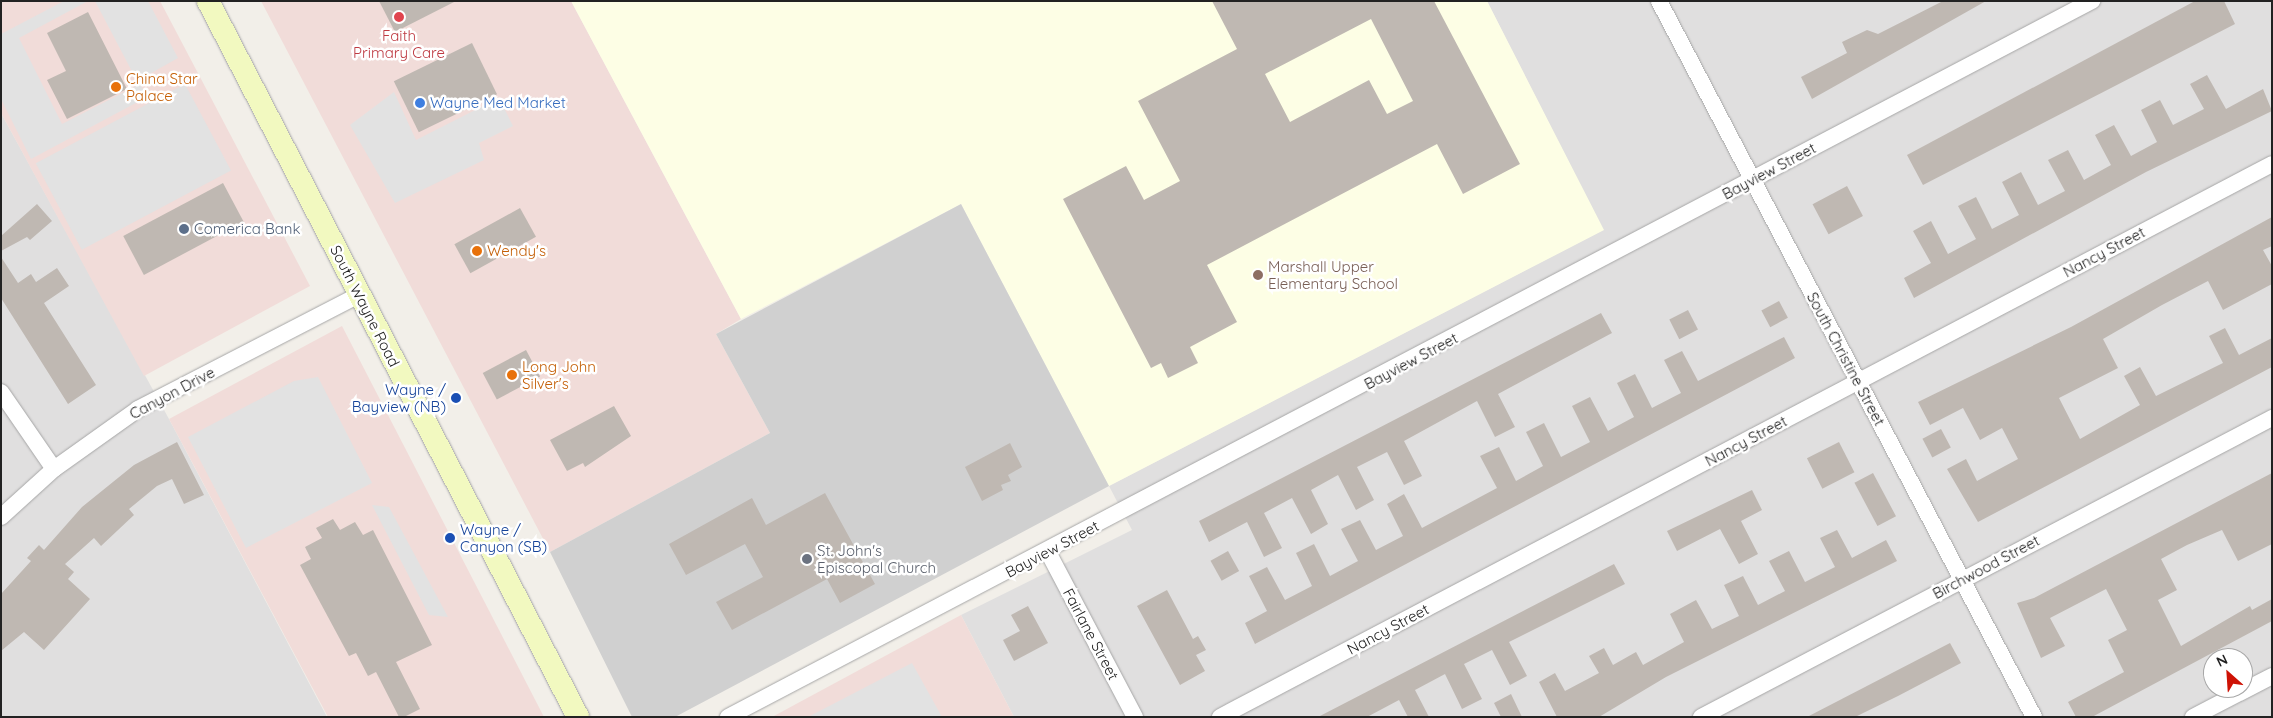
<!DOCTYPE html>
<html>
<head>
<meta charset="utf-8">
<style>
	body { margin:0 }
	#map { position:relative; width:2273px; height:718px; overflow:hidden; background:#f2efe9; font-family:Quicksand,sans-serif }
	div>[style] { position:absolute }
	.residential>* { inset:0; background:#e0dfdf }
	.commercial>* { inset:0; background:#f1dcd9 }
	.education>* { inset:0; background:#fdfee5 }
	.religious>* { inset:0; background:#d0d0d0 }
	.parking>* { inset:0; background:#e2e2e2; transform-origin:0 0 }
	.building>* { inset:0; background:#bfb8b2; transform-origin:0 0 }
	.roads { filter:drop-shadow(0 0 1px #a6a6a6) drop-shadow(0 0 1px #a6a6a6) }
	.street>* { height:16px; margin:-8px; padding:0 8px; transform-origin:8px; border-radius:8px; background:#fff }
	.secondary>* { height:22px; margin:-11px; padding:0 11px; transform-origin:11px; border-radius:11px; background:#f2f9c0 }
	.dots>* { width:14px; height:14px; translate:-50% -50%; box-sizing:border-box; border:2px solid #fff; border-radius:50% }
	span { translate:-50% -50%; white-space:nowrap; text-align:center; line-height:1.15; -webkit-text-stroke:5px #fff; paint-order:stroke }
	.health-label { font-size:15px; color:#be3a42 }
	.food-label { font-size:15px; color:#c56008 }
	.left { translate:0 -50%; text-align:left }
	.shop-label { font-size:15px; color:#366cbe }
	.street-label { font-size:15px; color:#222 }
	.service-label { font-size:15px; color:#4e5e75 }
	.education-label { font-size:15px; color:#785e54 }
	.transit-label { font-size:15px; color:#164399 }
	.right { translate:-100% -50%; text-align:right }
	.worship-label { font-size:15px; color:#5b616d }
	.frame { position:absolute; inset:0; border:2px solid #222; pointer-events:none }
	.north { position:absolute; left:2203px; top:648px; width:50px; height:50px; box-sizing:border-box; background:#fff; border:1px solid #a7a7a7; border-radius:50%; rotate:334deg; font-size:14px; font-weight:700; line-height:20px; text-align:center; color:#222 }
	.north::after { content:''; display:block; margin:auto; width:18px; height:22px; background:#ce1205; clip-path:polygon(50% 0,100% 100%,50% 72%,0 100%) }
</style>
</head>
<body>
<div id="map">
	<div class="residential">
		<i style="clip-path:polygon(evenodd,1487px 1px,2272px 1px,2272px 717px,1014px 717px,961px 615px,1132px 530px,1109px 486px,1603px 230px,1487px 1px,2213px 658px,2243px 658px,2243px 688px,2213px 688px,2213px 658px)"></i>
		<i style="clip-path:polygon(1px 113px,169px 419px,327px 717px,1px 717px)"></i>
	</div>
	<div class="commercial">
		<i style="clip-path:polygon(1px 1px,160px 1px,310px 286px,144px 376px,1px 113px)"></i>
		<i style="clip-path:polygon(261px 1px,571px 1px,741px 319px,716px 334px,770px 433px,550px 552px)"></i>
		<i style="clip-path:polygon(342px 326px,544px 717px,328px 717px,169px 419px)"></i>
		<i style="clip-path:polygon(961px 615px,1014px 717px,772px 717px)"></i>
	</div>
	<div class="education">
		<i style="clip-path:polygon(571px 1px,1487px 1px,1604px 230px,1109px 486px,961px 204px,741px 319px)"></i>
	</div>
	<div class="religious">
		<i style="clip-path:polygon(961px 204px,1109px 486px,675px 717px,632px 717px,550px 552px,770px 433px,716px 334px)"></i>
	</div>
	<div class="parking">
		<i style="clip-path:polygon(64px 1px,88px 1px,19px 38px,62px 124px,140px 84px,147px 97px,31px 159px,1px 99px,1px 34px)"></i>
		<i style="clip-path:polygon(95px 1px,148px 1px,178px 58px,137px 81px)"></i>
		<i style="left:185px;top:84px;width:98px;height:169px;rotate:62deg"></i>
		<i style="clip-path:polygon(394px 92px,416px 140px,499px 98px,513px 126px,479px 143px,484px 160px,395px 203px,350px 125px)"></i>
		<i style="clip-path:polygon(318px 377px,372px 483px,246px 548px,188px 437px,294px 381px)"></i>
		<i style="clip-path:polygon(372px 505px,389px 507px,448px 617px,429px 615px)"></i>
		<i style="clip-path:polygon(912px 663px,942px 717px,808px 717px)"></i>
	</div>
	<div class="building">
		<i style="clip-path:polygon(379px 1px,456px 1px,395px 32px)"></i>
		<i style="clip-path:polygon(evenodd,1212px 1px,1434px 1px,1520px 164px,1463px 194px,1437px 144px,1207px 265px,1237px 322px,1190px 347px,1198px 363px,1168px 378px,1161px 363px,1151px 368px,1063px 199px,1126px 166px,1144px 200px,1180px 181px,1138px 101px,1237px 49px,1212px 1px,1371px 19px,1413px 101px,1387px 114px,1369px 80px,1290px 122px,1265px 74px,1371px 19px)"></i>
		<i style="clip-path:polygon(1943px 1px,1986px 1px,1812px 99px,1801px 77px,1847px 53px,1842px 42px,1867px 30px,1878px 34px)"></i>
		<i style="clip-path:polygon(2195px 1px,2224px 1px,2235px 24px,1923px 185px,1907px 155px)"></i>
		<i style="clip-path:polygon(88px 12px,127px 89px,67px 119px,47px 80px,66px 71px,47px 33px)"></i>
		<i style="left:472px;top:43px;width:57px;height:87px;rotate:64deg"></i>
		<i style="clip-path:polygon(2207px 75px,2226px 109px,2263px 89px,2272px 111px,2146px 172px,1914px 298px,1904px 278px,1931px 263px,1913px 231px,1931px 221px,1948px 254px,1976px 239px,1958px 206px,1976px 197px,1992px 229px,2019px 215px,2002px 182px,2021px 172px,2038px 205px,2065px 191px,2048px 160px,2068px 150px,2084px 180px,2111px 165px,2095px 135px,2114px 125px,2131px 156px,2157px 142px,2141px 110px,2160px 100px,2173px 125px,2204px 109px,2190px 84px)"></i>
		<i style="left:223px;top:183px;width:44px;height:113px;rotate:62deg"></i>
		<i style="left:1847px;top:186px;width:34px;height:39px;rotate:62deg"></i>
		<i style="clip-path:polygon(37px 204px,52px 221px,30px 240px,27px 237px,1px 251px,1px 236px)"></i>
		<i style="left:520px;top:208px;width:33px;height:75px;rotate:61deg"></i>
		<i style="clip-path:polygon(2272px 217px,2272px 246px,2263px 250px,2272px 266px,2272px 284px,2223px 310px,2208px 281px,2162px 305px,2103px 339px,2118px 368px,2059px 398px,2080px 439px,2140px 405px,2124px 376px,2140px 367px,2156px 396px,2223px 363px,2209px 336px,2225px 328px,2239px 355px,2272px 338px,2272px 367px,1978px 522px,1947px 469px,1966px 459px,1977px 481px,2018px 459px,2002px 428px,1980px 440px,1963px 408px,1930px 425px,1918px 402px,2071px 327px)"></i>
		<i style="clip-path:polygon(1px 257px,18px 283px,31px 274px,36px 282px,57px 268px,69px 286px,44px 303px,96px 385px,68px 404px,1px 298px)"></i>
		<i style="left:1779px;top:301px;width:19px;height:20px;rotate:62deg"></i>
		<i style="left:1688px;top:310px;width:22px;height:21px;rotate:63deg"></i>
		<i style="clip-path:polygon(1601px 313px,1612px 333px,1498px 394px,1515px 427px,1495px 437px,1477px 401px,1404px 441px,1422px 476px,1404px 485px,1387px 452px,1357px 467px,1374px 500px,1356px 510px,1338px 475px,1311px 490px,1328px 524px,1311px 534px,1292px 498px,1264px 513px,1282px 548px,1264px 557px,1247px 522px,1209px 542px,1199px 521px)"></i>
		<i style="clip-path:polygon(1784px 337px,1795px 358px,1255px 644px,1245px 623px,1267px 611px,1249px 576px,1267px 567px,1285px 600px,1312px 586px,1296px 553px,1314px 544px,1330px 576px,1358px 561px,1341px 529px,1360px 520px,1376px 550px,1403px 536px,1387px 504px,1404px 494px,1422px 528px,1497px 488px,1480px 456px,1499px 447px,1516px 481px,1543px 466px,1526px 432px,1544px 423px,1561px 457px,1590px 442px,1572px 406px,1590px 397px,1608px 431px,1634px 417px,1617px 383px,1635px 374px,1652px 408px,1681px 393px,1664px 360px,1682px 351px,1698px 381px)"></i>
		<i style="left:526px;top:350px;width:30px;height:49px;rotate:62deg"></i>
		<i style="clip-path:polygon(614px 406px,631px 436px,585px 467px,583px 463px,567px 471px,550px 440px)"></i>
		<i style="left:1941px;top:429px;width:21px;height:21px;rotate:62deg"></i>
		<i style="clip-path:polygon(177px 442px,204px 495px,184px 504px,172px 479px,157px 486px,129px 509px,134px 515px,101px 546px,94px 538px,65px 564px,74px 572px,68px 579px,90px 599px,44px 650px,24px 632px,1px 651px,1px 594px,31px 561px,27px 558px,39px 545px,44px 550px,82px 507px,134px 465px)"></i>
		<i style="left:1839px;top:442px;width:34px;height:36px;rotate:63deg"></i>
		<i style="clip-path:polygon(1010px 443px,1022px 467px,1008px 475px,1011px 481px,1001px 485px,1003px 490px,982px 501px,965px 467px)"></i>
		<i style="left:1873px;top:473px;width:49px;height:21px;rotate:62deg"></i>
		<i style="clip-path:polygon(2272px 473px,2272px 544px,2238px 561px,2222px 530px,2187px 545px,2161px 559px,2177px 590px,2158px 600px,2181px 646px,2250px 606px,2252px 610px,2272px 599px,2272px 621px,2092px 717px,2076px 717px,2068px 702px,2124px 672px,2108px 640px,2127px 630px,2106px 589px,2050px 618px,2065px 646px,2041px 658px,2017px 603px,2034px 598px)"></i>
		<i style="clip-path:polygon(1752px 490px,1762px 510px,1741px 521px,1758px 554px,1739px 564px,1720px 529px,1677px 551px,1667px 531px)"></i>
		<i style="clip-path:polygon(825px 493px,875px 584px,840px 603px,827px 579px,732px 630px,716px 602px,763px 577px,745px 544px,686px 575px,669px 544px,752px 498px,766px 525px)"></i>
		<i style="clip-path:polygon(333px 519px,340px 530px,355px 522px,363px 535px,373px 530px,432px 645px,396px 662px,420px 709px,404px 717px,399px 717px,376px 672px,368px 676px,356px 653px,349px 656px,300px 565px,311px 559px,305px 547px,322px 538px,316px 528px)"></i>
		<i style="clip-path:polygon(1837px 530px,1852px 558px,1886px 540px,1897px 561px,1666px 677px,1599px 717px,1557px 717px,1539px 682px,1555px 673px,1565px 691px,1599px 673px,1589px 656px,1604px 648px,1613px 665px,1636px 652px,1643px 665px,1684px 642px,1670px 614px,1696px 600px,1712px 629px,1739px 616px,1724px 585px,1743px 576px,1758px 605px,1785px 591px,1769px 561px,1789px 551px,1805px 582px,1835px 567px,1820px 538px)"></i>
		<i style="left:1228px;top:551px;width:23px;height:20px;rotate:61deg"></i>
		<i style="clip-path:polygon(1614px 564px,1625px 584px,1509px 642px,1527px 676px,1510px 685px,1492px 650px,1464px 664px,1482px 699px,1462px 709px,1445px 674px,1415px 690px,1429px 717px,1408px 717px,1399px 700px,1367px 717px,1318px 717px)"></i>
		<i style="clip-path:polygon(1167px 590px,1193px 639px,1198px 636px,1206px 650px,1196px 655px,1205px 671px,1180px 685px,1137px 606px)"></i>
		<i style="clip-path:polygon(1028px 606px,1048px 643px,1014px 661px,1003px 640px,1020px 631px,1011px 615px)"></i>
		<i style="clip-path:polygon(1950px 643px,1961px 663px,1898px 696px,1855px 717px,1807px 717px)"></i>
		<i style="clip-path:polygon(1511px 694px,1522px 717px,1501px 717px,1494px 703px)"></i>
	</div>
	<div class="roads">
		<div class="street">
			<i style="left:1659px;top:1px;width:808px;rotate:62.36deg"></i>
			<i style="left:1px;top:392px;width:93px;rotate:55.5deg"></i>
			<i style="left:1px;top:517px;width:72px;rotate:-42.2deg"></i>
			<i style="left:54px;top:469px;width:103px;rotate:-35.5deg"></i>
			<i style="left:138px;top:409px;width:249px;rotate:-27.3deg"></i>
			<i style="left:1048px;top:552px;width:187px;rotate:62.2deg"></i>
			<i style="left:728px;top:717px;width:1541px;rotate:-27.7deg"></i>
			<i style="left:1220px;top:717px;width:1188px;rotate:-27.73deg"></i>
			<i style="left:1701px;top:717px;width:645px;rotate:-27.64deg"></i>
			<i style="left:2193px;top:717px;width:89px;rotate:-27.4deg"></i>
		</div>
		<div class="secondary">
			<i style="left:208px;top:1px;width:806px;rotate:62.67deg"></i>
		</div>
	</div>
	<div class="dots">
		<i style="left:399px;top:17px;background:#e0444e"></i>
		<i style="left:116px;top:87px;background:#e8710a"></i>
		<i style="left:420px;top:103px;background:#3f7fe0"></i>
		<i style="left:184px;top:229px;background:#5c6f8a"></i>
		<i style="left:477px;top:251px;background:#e8710a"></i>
		<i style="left:1258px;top:275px;background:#8d6e63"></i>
		<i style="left:512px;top:375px;background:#e8710a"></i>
		<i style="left:456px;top:398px;background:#1a4fb4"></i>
		<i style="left:450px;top:538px;background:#1a4fb4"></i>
		<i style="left:807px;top:559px;background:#6b7280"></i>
	</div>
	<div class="health-label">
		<span style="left:399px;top:44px">Faith<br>Primary Care</span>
	</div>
	<div class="food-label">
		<span class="left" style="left:126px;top:87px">China Star<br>Palace</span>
		<span class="left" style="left:487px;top:251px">Wendy's</span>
		<span class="left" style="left:522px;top:375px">Long John<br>Silver's</span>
	</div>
	<div class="shop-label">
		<span class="left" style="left:430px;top:103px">Wayne Med Market</span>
	</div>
	<div class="street-label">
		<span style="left:1769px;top:171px;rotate:-28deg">Bayview Street</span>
		<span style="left:2104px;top:252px;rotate:-28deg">Nancy Street</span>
		<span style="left:365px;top:306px;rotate:63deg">South Wayne Road</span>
		<span style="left:1846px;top:359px;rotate:62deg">South Christine Street</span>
		<span style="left:1411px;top:361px;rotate:-28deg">Bayview Street</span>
		<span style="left:172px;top:393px;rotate:-28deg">Canyon Drive</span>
		<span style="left:1746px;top:441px;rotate:-28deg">Nancy Street</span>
		<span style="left:1052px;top:549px;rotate:-28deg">Bayview Street</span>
		<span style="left:1986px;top:567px;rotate:-28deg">Birchwood Street</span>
		<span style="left:1388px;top:629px;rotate:-28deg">Nancy Street</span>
		<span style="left:1091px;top:634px;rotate:62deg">Fairlane Street</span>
	</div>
	<div class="service-label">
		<span class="left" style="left:194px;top:229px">Comerica Bank</span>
	</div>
	<div class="education-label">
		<span class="left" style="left:1268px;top:275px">Marshall Upper<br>Elementary School</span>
	</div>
	<div class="transit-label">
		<span class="right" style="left:446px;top:398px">Wayne /<br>Bayview (NB)</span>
		<span class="left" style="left:460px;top:538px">Wayne /<br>Canyon (SB)</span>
	</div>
	<div class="worship-label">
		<span class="left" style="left:817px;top:559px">St. John's<br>Episcopal Church</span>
	</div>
	<div class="frame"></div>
	<div class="north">N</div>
</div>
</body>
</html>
